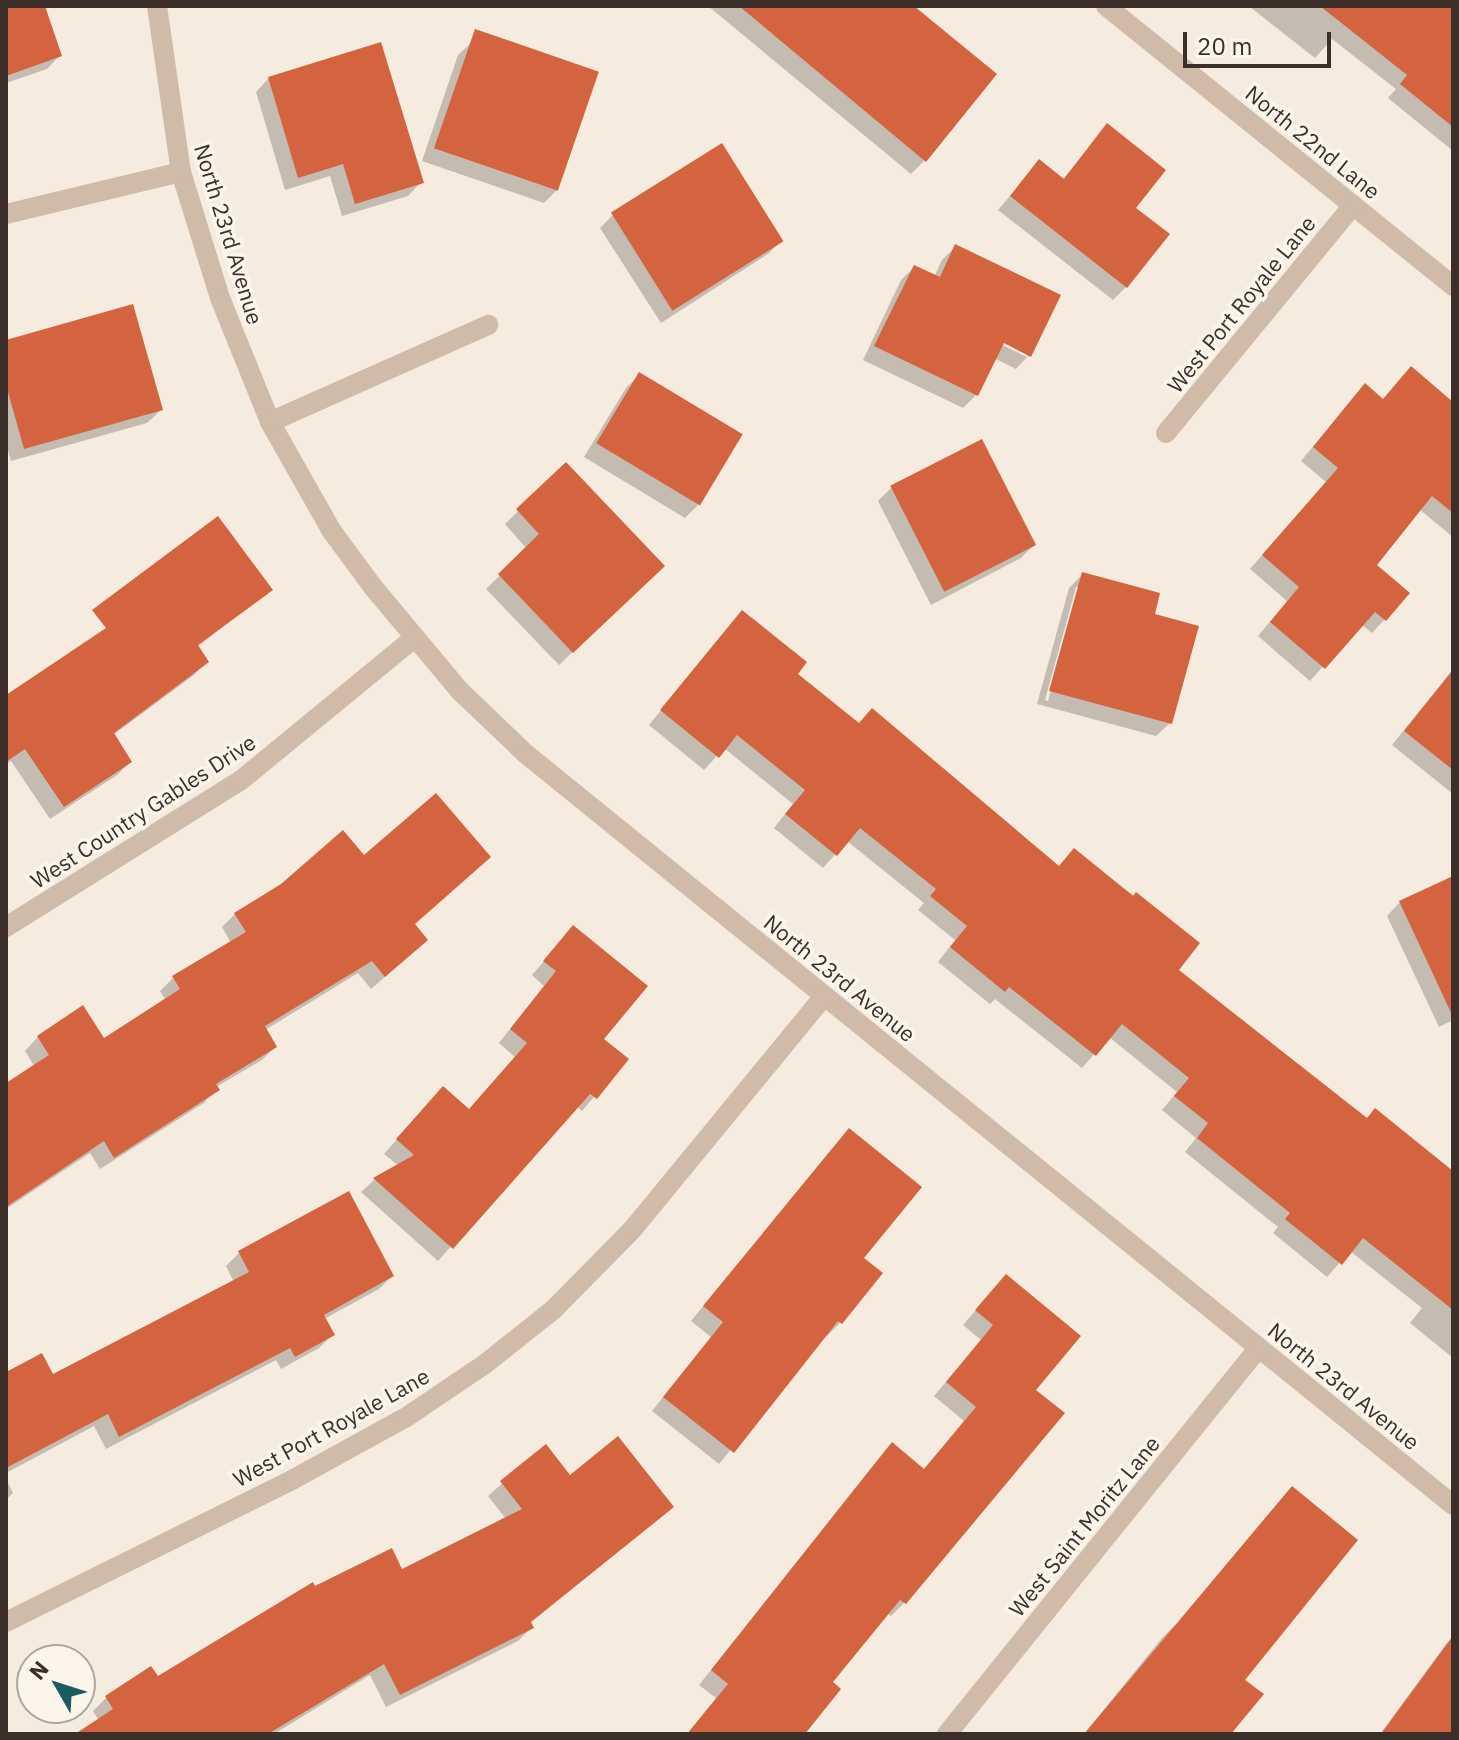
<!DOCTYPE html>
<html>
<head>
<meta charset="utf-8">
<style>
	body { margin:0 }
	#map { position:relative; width:1459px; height:1740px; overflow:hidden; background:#f5ebde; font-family:"IBM Plex Sans",sans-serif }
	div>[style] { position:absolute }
	.shadow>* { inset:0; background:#0003 }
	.building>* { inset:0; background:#d3643f; transform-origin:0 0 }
	.minor>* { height:20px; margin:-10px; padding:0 10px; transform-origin:10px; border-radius:10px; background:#cfbba8 }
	span { translate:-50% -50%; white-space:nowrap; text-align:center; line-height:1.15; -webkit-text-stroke:7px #fcf5ec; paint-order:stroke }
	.street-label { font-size:22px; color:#3c2f29 }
	.frame { position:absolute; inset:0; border:8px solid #3c2f29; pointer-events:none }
	.north { position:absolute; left:16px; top:1644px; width:80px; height:80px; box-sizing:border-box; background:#fcf5ec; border:2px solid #afa69e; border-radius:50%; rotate:309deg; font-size:22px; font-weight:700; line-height:32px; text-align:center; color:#3c2f29 }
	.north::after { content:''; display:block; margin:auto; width:28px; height:36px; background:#195d62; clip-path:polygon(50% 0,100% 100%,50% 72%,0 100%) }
	.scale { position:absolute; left:1183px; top:32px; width:148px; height:36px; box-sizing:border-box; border:4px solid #3c2f29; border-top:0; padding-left:10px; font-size:24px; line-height:28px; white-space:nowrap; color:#3c2f29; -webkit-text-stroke:6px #fcf5ec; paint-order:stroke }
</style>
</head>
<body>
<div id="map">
	<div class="shadow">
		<i style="clip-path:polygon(6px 6px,43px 6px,60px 55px,47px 69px,6px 83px)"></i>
		<i style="clip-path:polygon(708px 6px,910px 6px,924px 161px,911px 174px)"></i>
		<i style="clip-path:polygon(1453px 6px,1453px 151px,1388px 98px,1396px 89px,1332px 39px,1315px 58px,1250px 7px)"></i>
		<i style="clip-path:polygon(472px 42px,557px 190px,544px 203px,422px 161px,458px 55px)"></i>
		<i style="clip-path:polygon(269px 78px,421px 182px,408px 196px,342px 216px,330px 176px,285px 190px,256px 92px)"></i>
		<i style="clip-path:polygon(1107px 126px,1133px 208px,1126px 287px,1113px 300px,998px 210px,1039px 162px,1062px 180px)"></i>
		<i style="clip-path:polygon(613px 215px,781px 241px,768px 254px,661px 323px,600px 228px)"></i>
		<i style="clip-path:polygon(evenodd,955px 247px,1029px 355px,1016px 369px,994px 358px,976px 395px,963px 408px,863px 360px,901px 280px,914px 267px,934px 277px,942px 260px,955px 247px,996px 337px,1027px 352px,1027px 357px,994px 341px,996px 337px)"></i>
		<i style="clip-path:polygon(6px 342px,161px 410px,147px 423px,11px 461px,6px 443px)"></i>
		<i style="clip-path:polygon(640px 374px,698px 505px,685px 518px,584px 457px,626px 388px)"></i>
		<i style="clip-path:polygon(1352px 399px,1453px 404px,1453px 537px,1419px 509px,1374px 565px,1385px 619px,1372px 633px,1361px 624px,1310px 681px,1258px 636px,1287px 601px,1250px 569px,1326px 482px,1301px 461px)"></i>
		<i style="clip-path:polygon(981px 441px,1034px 545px,1021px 558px,931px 605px,878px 501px,891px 488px)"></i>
		<i style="clip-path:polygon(566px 465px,662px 566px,559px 665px,486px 589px,527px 549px,505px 524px)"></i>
		<i style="clip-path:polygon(evenodd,1083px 574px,1153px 616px,1170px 723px,1156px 736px,1037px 704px,1069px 588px,1083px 574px,1076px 587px,1080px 587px,1048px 701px,1045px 700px,1076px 587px)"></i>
		<i style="clip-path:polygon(167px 590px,270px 590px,197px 647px,207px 661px,194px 675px,113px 735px,130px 762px,117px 775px,50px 819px,11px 761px,6px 764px,6px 697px)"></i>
		<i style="clip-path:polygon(742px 612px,795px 674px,858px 724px,1058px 868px,1074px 850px,1197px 944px,1176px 970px,1366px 1120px,1453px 1174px,1453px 1358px,1410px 1323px,1422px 1308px,1350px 1251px,1327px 1277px,1273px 1233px,1278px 1227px,1185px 1152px,1196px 1138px,1162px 1110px,1177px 1092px,1109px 1037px,1082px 1068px,995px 999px,990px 1004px,938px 962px,955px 940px,918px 910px,924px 903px,847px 841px,823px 868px,774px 828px,793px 804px,724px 748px,704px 770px,649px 725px)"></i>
		<i style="clip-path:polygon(1453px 669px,1453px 794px,1392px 745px)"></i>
		<i style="clip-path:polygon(1453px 878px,1453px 1020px,1439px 1027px,1387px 916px,1400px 902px)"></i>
		<i style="clip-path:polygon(235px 914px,413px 925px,412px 953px,371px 989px,358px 973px,265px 1030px,275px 1047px,262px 1060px,216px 1087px,204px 1103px,100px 1169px,90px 1153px,6px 1209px,6px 1086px,35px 1067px,25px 1051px,38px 1037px,104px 1041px,166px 1001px,160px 991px,173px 978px,231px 943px,222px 927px)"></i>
		<i style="clip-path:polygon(573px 928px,601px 1040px,626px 1059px,582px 1111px,576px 1106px,438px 1261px,361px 1192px,374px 1180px,399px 1166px,384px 1154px,430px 1102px,468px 1111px,515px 1057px,499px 1043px,544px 986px,532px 975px)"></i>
		<i style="clip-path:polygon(836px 1144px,861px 1258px,840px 1323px,827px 1336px,825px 1334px,719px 1464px,652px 1411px,711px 1337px,691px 1321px)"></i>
		<i style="clip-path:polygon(239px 1253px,392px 1276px,379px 1289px,324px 1319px,332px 1335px,319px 1348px,281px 1369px,276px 1360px,106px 1449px,94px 1426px,6px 1473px,6px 1373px,52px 1376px,234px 1282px,226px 1266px)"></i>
		<i style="clip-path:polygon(1006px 1276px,1033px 1390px,1062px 1413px,904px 1603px,891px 1616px,887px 1613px,830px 1683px,803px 1734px,687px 1734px,716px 1698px,699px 1685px,879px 1458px,892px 1445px,923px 1471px,964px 1421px,934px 1396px,981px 1340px,963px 1325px)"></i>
		<i style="clip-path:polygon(545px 1446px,570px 1477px,671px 1507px,529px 1623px,531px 1628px,518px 1641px,386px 1707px,370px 1675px,274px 1734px,78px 1734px,99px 1721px,93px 1711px,106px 1698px,150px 1669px,157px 1679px,314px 1588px,401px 1572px,506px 1519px,488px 1496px)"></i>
		<i style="clip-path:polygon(6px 1479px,13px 1493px,6px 1500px)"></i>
		<i style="clip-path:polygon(1292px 1489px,1229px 1734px,1084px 1734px,1162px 1638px,1175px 1625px,1177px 1627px)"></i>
		<i style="clip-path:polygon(1453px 1637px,1453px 1734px,1380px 1734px,1446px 1644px)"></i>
	</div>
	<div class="building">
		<i style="clip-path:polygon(6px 6px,45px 6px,62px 56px,6px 76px)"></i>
		<i style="clip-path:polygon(739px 6px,914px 6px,997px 74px,926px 162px)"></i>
		<i style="clip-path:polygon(1320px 6px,1453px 6px,1453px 127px,1400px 84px,1407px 75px)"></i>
		<i style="left:475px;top:29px;width:131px;height:126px;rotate:19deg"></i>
		<i style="clip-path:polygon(381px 42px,424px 183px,355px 204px,343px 164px,298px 178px,268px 77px)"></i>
		<i style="clip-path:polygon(1107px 123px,1166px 170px,1136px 208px,1170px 234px,1127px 288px,1010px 196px,1039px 159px,1064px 179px)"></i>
		<i style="left:722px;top:143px;width:116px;height:131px;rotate:58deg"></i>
		<i style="clip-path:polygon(955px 244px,1061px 295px,1031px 357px,1004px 343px,978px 396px,874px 346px,914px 265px,940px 277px)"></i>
		<i style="clip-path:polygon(133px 304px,163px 410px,24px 449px,6px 385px,6px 340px)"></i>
		<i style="clip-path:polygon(1411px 366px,1453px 402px,1453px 513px,1432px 496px,1377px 565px,1410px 593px,1386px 621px,1375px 612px,1325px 669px,1270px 622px,1299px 587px,1262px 555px,1338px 468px,1313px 447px,1365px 383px,1383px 399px)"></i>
		<i style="left:639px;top:372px;width:121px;height:83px;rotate:31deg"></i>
		<i style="left:982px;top:439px;width:119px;height:103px;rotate:63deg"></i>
		<i style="clip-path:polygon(566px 462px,665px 566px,573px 653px,498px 574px,539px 534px,516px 509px)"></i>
		<i style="clip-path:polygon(218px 516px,273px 590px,198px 645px,209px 662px,114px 733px,132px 762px,64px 807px,25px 749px,6px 762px,6px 695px,106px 628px,92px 610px)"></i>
		<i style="clip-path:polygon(1082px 572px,1160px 593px,1155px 614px,1199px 626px,1172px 724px,1049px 691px)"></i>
		<i style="clip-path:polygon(742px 610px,807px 662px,798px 674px,859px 723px,872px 708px,1059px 866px,1074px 848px,1133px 896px,1136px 892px,1200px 943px,1179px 970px,1367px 1118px,1375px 1108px,1453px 1171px,1453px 1310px,1363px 1238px,1342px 1265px,1285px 1219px,1290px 1213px,1197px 1138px,1208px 1123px,1174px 1096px,1189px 1078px,1122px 1024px,1096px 1056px,1009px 987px,1005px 992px,950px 947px,967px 926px,930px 896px,936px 889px,860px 828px,837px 856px,785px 814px,805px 790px,737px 735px,719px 758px,660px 710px)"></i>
		<i style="clip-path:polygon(1453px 670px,1453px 770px,1404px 731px)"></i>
		<i style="clip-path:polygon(436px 793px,491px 857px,415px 924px,428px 940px,385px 977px,372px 961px,265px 1026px,277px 1047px,216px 1084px,220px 1090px,114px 1158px,104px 1141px,6px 1207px,6px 1083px,49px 1055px,37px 1036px,83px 1005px,104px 1038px,180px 989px,172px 976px,246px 932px,234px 913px,281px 884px,343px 830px,364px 855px)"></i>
		<i style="clip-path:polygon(1453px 876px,1453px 1017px,1399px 901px)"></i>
		<i style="clip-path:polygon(573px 925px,648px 986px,604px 1039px,629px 1059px,597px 1099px,590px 1094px,453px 1249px,373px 1178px,414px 1155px,396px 1139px,443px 1086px,469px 1109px,527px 1043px,510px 1029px,556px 971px,543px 961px)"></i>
		<i style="clip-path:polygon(849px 1128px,922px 1187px,864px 1258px,883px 1273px,842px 1324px,838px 1321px,734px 1453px,663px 1397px,723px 1322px,703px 1306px)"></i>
		<i style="clip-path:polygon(349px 1191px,394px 1276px,324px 1315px,335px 1335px,295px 1357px,290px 1348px,119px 1437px,108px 1414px,6px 1468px,6px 1372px,42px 1353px,53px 1374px,249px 1272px,238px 1251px)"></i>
		<i style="clip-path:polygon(1006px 1274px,1081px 1336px,1036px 1390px,1065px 1413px,906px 1604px,900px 1600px,833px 1682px,841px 1689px,805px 1734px,687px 1734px,728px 1684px,711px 1670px,892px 1442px,924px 1469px,976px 1407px,946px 1382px,993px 1325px,975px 1310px)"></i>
		<i style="clip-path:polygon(618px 1436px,674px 1507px,531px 1622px,534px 1628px,400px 1695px,384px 1664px,268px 1734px,75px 1734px,113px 1709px,105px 1696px,151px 1666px,158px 1676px,313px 1582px,315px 1586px,392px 1548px,402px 1569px,522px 1509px,500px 1481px,546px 1444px,570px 1475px)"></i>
		<i style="clip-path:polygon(1292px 1486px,1358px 1540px,1245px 1680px,1264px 1694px,1231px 1734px,1084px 1734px)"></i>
		<i style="clip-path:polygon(1453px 1636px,1453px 1734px,1381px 1734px)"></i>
	</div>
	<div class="minor">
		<i style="left:157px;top:6px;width:168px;rotate:81.8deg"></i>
		<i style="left:181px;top:172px;width:132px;rotate:72.8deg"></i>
		<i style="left:220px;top:298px;width:134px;rotate:68deg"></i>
		<i style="left:270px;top:422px;width:124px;rotate:60.5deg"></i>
		<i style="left:331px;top:530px;width:71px;rotate:53.6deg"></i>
		<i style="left:373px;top:587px;width:136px;rotate:50.1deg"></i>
		<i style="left:460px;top:691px;width:91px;rotate:43.7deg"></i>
		<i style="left:526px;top:754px;width:1193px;rotate:39.01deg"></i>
		<i style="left:1106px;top:6px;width:446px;rotate:38.9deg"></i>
		<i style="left:6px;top:214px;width:180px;rotate:-13.5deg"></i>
		<i style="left:270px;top:422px;width:239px;rotate:-24deg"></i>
		<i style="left:1166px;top:433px;width:295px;rotate:-50.6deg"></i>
		<i style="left:6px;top:927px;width:276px;rotate:-32deg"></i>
		<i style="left:240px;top:781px;width:225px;rotate:-39.4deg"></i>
		<i style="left:6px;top:1622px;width:319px;rotate:-26.4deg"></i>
		<i style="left:292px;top:1480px;width:129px;rotate:-28.8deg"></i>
		<i style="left:405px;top:1418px;width:97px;rotate:-34deg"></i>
		<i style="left:485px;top:1364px;width:87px;rotate:-38.5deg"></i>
		<i style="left:553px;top:1310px;width:112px;rotate:-45.4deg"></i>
		<i style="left:632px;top:1230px;width:303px;rotate:-50.6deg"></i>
		<i style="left:947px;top:1734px;width:496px;rotate:-51.1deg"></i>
	</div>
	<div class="street-label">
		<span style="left:1313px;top:142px;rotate:39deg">North 22nd Lane</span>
		<span style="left:229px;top:234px;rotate:73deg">North 23rd Avenue</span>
		<span style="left:1241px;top:304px;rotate:-51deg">West Port Royale Lane</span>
		<span style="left:143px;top:811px;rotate:-33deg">West Country Gables Drive</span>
		<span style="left:840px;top:978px;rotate:39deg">North 23rd Avenue</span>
		<span style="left:1344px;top:1386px;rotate:39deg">North 23rd Avenue</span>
		<span style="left:331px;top:1427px;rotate:-29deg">West Port Royale Lane</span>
		<span style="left:1084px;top:1526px;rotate:-51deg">West Saint Moritz Lane</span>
	</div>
	<div class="frame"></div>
	<div class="north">N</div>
	<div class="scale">20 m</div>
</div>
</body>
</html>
